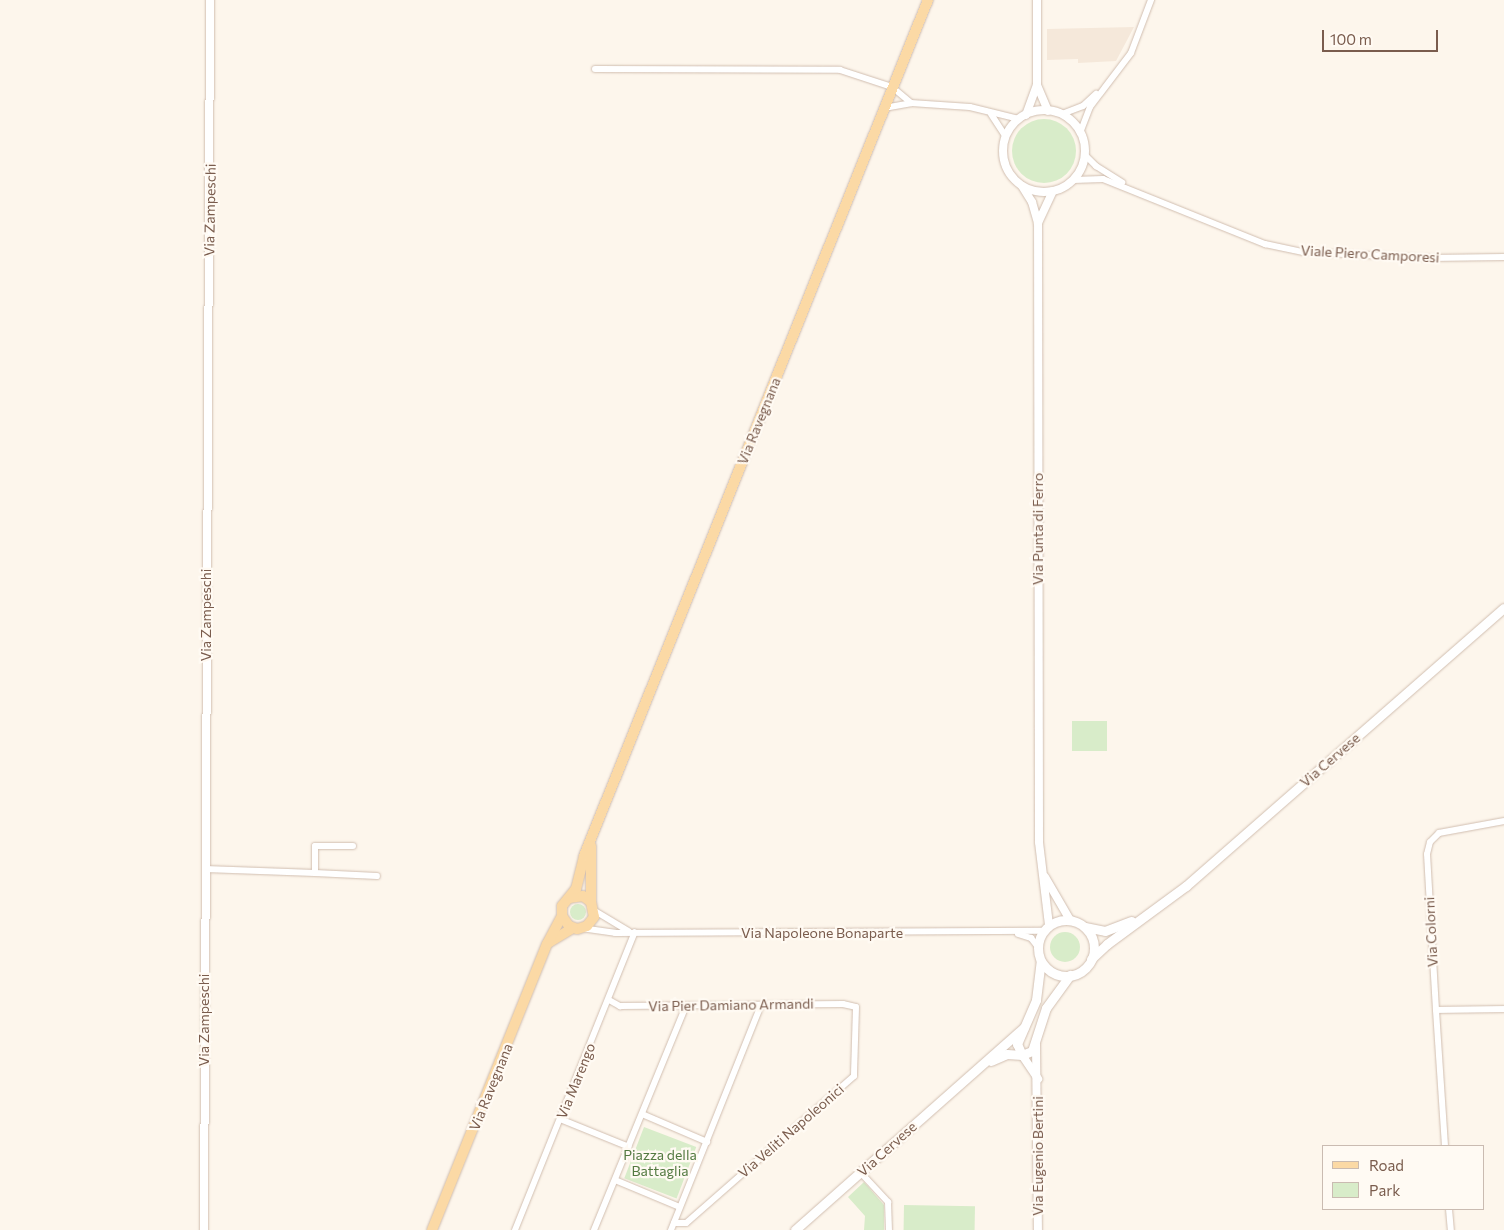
<!DOCTYPE html>
<html>
<head>
<meta charset="utf-8">
<style>
	body { margin:0 }
	#map { position:relative; width:1504px; height:1230px; overflow:hidden; background:#fdf6ec; font-family:Commissioner,sans-serif }
	div>[style] { position:absolute }
	.residential>* { inset:0; background:#f5e8da }
	.green>* { inset:0; background:#d8ecc9; transform-origin:0 0 }
	.round { border-radius:50% }
	.roads { filter:drop-shadow(0 0 1px #d1beb0) drop-shadow(0 0 1px #d1beb0) }
	.minor>* { height:6px; margin:-3px; padding:0 3px; transform-origin:3px; border-radius:3px; background:#fff }
	.tertiary>* { height:8px; margin:-4px; padding:0 4px; transform-origin:4px; border-radius:4px; background:#fff }
	.tertiary>.ring { margin:-4px; padding:0; box-sizing:content-box; background:none; border:8px solid #fff; border-radius:50% }
	.secondary>* { height:9px; margin:-4.5px; padding:0 4.5px; transform-origin:4.5px; border-radius:4.5px; background:#fff }
	.secondary>.ring { margin:-4.5px; padding:0; box-sizing:content-box; background:none; border:9px solid #fff; border-radius:50% }
	.primary>* { height:10px; margin:-5px; padding:0 5px; transform-origin:5px; border-radius:5px; background:#fbd9a5 }
	span { translate:-50% -50%; white-space:nowrap; text-align:center; line-height:1.15; -webkit-text-stroke:4.5px #fffaf3; paint-order:stroke }
	.street-label { font-size:14px; color:#7a5c4d }
	.park-label { font-size:14px; color:#537a41 }
	.legend { position:absolute; left:1322px; top:1145px; width:162px; height:65px; box-sizing:border-box; background:#fffaf3; border:1px solid #cabbb1; margin:0; padding:6px 9px; list-style:none; font-size:15px; color:#7a5c4d }
	.legend li { display:flex; align-items:center; gap:10px; height:25px }
	.legend b { width:25px; border:1px solid #cabbb1 }
	.scale { position:absolute; left:1322px; top:30px; width:116px; height:22px; box-sizing:border-box; border:2px solid #7a5c4d; border-top:0; padding-left:6px; font-size:15px; line-height:18px; white-space:nowrap; color:#7a5c4d; -webkit-text-stroke:4px #fffaf3; paint-order:stroke }
</style>
</head>
<body>
<div id="map">
	<div class="residential">
		<i style="clip-path:polygon(1134px 27px,1116px 61px,1078px 63px,1078px 59px,1047px 60px,1047px 29px)"></i>
	</div>
	<div class="green">
		<i class="round" style="left:1012px;top:119px;width:64px;height:64px"></i>
		<i style="left:1072px;top:721px;width:35px;height:30px"></i>
		<i class="round" style="left:570px;top:904px;width:16px;height:16px"></i>
		<i class="round" style="left:1050px;top:932px;width:30px;height:30px"></i>
		<i style="left:644px;top:1127px;width:56px;height:55px;rotate:21deg"></i>
		<i style="clip-path:polygon(864px 1182px,884px 1205px,884px 1230px,864px 1230px,865px 1216px,848px 1197px)"></i>
		<i style="left:904px;top:1205px;width:71px;height:25px;rotate:1deg"></i>
	</div>
	<div class="roads">
		<div class="minor">
			<i style="left:595px;top:69px;width:245px;rotate:0.2deg"></i>
			<i style="left:840px;top:70px;width:55px;rotate:18.1deg"></i>
			<i style="left:892px;top:87px;width:25px;rotate:40deg"></i>
			<i style="left:884px;top:108px;width:27px;rotate:-10deg"></i>
			<i style="left:911px;top:103px;width:59px;rotate:3.9deg"></i>
			<i style="left:970px;top:107px;width:50px;rotate:13.8deg"></i>
			<i style="left:991px;top:114px;width:27px;rotate:57deg"></i>
			<i style="left:1062px;top:114px;width:22px;rotate:-21deg"></i>
			<i style="left:1083px;top:106px;width:18px;rotate:-43deg"></i>
			<i style="left:1080px;top:133px;width:28px;rotate:-69deg"></i>
			<i style="left:1090px;top:107px;width:68px;rotate:-52.8deg"></i>
			<i style="left:1131px;top:53px;width:57px;rotate:-69.3deg"></i>
			<i style="left:1085px;top:155px;width:16px;rotate:45deg"></i>
			<i style="left:1096px;top:166px;width:31px;rotate:32deg"></i>
			<i style="left:1073px;top:180px;width:30px;rotate:-2deg"></i>
			<i style="left:1103px;top:179px;width:175px;rotate:21.9deg"></i>
			<i style="left:1265px;top:244px;width:39px;rotate:12deg"></i>
			<i style="left:1303px;top:252px;width:127px;rotate:2.7deg"></i>
			<i style="left:1430px;top:258px;width:74px;rotate:-0.8deg"></i>
			<i style="left:353px;top:846px;width:38px;rotate:180deg"></i>
			<i style="left:315px;top:846px;width:27px;rotate:90deg"></i>
			<i style="left:315px;top:873px;width:62px;rotate:2.8deg"></i>
			<i style="left:205px;top:869px;width:110px;rotate:2.1deg"></i>
			<i style="left:595px;top:911px;width:39px;rotate:31deg"></i>
			<i style="left:581px;top:928px;width:34px;rotate:8deg"></i>
			<i style="left:615px;top:933px;width:428px;rotate:-0.3deg"></i>
			<i style="left:1018px;top:934px;width:14px;rotate:17deg"></i>
			<i style="left:1031px;top:938px;width:11px;rotate:52deg"></i>
			<i style="left:609px;top:1000px;width:13px;rotate:29deg"></i>
			<i style="left:620px;top:1006px;width:223px;rotate:-0.5deg"></i>
			<i style="left:843px;top:1004px;width:13px;rotate:13deg"></i>
			<i style="left:856px;top:1007px;width:69px;rotate:91.7deg"></i>
			<i style="left:854px;top:1076px;width:223px;rotate:138.8deg"></i>
			<i style="left:686px;top:1223px;width:12px;rotate:180deg"></i>
			<i style="left:1436px;top:1010px;width:156px;rotate:-93.3deg"></i>
			<i style="left:1427px;top:854px;width:12px;rotate:-76deg"></i>
			<i style="left:1430px;top:842px;width:13px;rotate:-45deg"></i>
			<i style="left:1439px;top:833px;width:66px;rotate:-10.5deg"></i>
			<i style="left:642px;top:1114px;width:71px;rotate:23.3deg"></i>
			<i style="left:560px;top:1119px;width:74px;rotate:22.1deg"></i>
			<i style="left:1445px;top:1146px;width:136px;rotate:-93.8deg"></i>
			<i style="left:1436px;top:1010px;width:68px;rotate:-0.8deg"></i>
			<i style="left:861px;top:1173px;width:40px;rotate:47deg"></i>
			<i style="left:888px;top:1202px;width:28px;rotate:88deg"></i>
			<i style="left:615px;top:1180px;width:70px;rotate:22.6deg"></i>
			<i style="left:1449px;top:1209px;width:21px;rotate:85deg"></i>
			<i style="left:515px;top:1230px;width:321px;rotate:-68.1deg"></i>
			<i style="left:594px;top:1230px;width:242px;rotate:-67.7deg"></i>
			<i style="left:671px;top:1230px;width:242px;rotate:-68.2deg"></i>
		</div>
		<div class="tertiary">
			<i style="left:1037px;top:0;width:85px;rotate:90deg"></i>
			<i style="left:1037px;top:85px;width:28px;rotate:67deg"></i>
			<i class="ring" style="left:1003px;top:110px;width:74px;height:74px"></i>
			<i style="left:1026px;top:115px;width:32px;rotate:-70deg"></i>
			<i style="left:1022px;top:186px;width:19px;rotate:58deg"></i>
			<i style="left:1032px;top:202px;width:22px;rotate:74deg"></i>
			<i style="left:1045px;top:877px;width:50px;rotate:59.8deg"></i>
			<i style="left:1049px;top:925px;width:84px;rotate:-96.9deg"></i>
			<i style="left:1039px;top:842px;width:619px;rotate:-90.09deg"></i>
			<i style="left:1038px;top:223px;width:35px;rotate:-65deg"></i>
			<i style="left:1036px;top:1044px;width:186px;rotate:89.4deg"></i>
			<i style="left:1022px;top:1055px;width:29px;rotate:56deg"></i>
			<i style="left:204px;top:1230px;width:1230px;rotate:-89.72deg"></i>
		</div>
		<div class="secondary">
			<i class="ring" style="left:1038px;top:920px;width:47px;height:47px"></i>
			<i style="left:1085px;top:927px;width:20px;rotate:11deg"></i>
			<i style="left:1105px;top:931px;width:28px;rotate:-21deg"></i>
			<i style="left:1091px;top:959px;width:22px;rotate:-43deg"></i>
			<i style="left:1107px;top:944px;width:98px;rotate:-36.3deg"></i>
			<i style="left:1186px;top:886px;width:422px;rotate:-41.2deg"></i>
			<i style="left:1022px;top:1055px;width:12px;rotate:-114deg"></i>
			<i style="left:1017px;top:1044px;width:48px;rotate:-66.6deg"></i>
			<i style="left:1036px;top:1000px;width:39px;rotate:-83deg"></i>
			<i style="left:991px;top:1061px;width:17px;rotate:-24deg"></i>
			<i style="left:1007px;top:1054px;width:15px;rotate:4deg"></i>
			<i style="left:1022px;top:1055px;width:11px;rotate:-22deg"></i>
			<i style="left:1032px;top:1051px;width:45px;rotate:-72deg"></i>
			<i style="left:1046px;top:1008px;width:41px;rotate:-54deg"></i>
			<i style="left:795px;top:1230px;width:305px;rotate:-41.5deg"></i>
		</div>
		<div class="primary">
			<i style="left:569px;top:898px;width:14px;rotate:-8deg"></i>
			<i style="left:583px;top:896px;width:10px;rotate:37deg"></i>
			<i style="left:591px;top:902px;width:15px;rotate:79deg"></i>
			<i style="left:594px;top:917px;width:11px;rotate:128deg"></i>
			<i style="left:587px;top:926px;width:10px;rotate:163deg"></i>
			<i style="left:577px;top:929px;width:9px;rotate:-159deg"></i>
			<i style="left:569px;top:926px;width:12px;rotate:-125deg"></i>
			<i style="left:562px;top:916px;width:10px;rotate:-90deg"></i>
			<i style="left:562px;top:906px;width:22px;rotate:-51deg"></i>
			<i style="left:576px;top:889px;width:34px;rotate:-76deg"></i>
			<i style="left:584px;top:856px;width:923px;rotate:-68.11deg"></i>
			<i style="left:591px;top:902px;width:56px;rotate:-90deg"></i>
			<i style="left:548px;top:943px;width:29px;rotate:-31deg"></i>
			<i style="left:432px;top:1230px;width:308px;rotate:-68.1deg"></i>
			<i style="left:547px;top:944px;width:32px;rotate:-62deg"></i>
		</div>
	</div>
	<div class="street-label">
		<span style="left:210px;top:210px;rotate:-89deg">Via Zampeschi</span>
		<span style="left:1370px;top:254px;rotate:3deg">Viale Piero Camporesi</span>
		<span style="left:759px;top:421px;rotate:-68deg">Via Ravegnana</span>
		<span style="left:1038px;top:529px;rotate:-90deg">Via Punta di Ferro</span>
		<span style="left:206px;top:615px;rotate:-90deg">Via Zampeschi</span>
		<span style="left:1330px;top:760px;rotate:-41deg">Via Cervese</span>
		<span style="left:1431px;top:932px;rotate:-93deg">Via Colorni</span>
		<span style="left:822px;top:933px">Via Napoleone Bonaparte</span>
		<span style="left:731px;top:1005px;rotate:-1deg">Via Pier Damiano Armandi</span>
		<span style="left:204px;top:1020px;rotate:-90deg">Via Zampeschi</span>
		<span style="left:576px;top:1081px;rotate:-68deg">Via Marengo</span>
		<span style="left:491px;top:1087px;rotate:-68deg">Via Ravegnana</span>
		<span style="left:791px;top:1131px;rotate:-41deg">Via Veliti Napoleonici</span>
		<span style="left:887px;top:1149px;rotate:-42deg">Via Cervese</span>
		<span style="left:1038px;top:1156px;rotate:-90deg">Via Eugenio Bertini</span>
	</div>
	<div class="park-label">
		<span style="left:660px;top:1163px">Piazza della<br>Battaglia</span>
	</div>
	<ul class="legend">
	<li><b style="height:6px;background:#fbd9a5"></b>Road</li>
	<li><b style="height:14px;background:#d8ecc9"></b>Park</li>
	</ul>
	<div class="scale">100 m</div>
</div>
</body>
</html>
